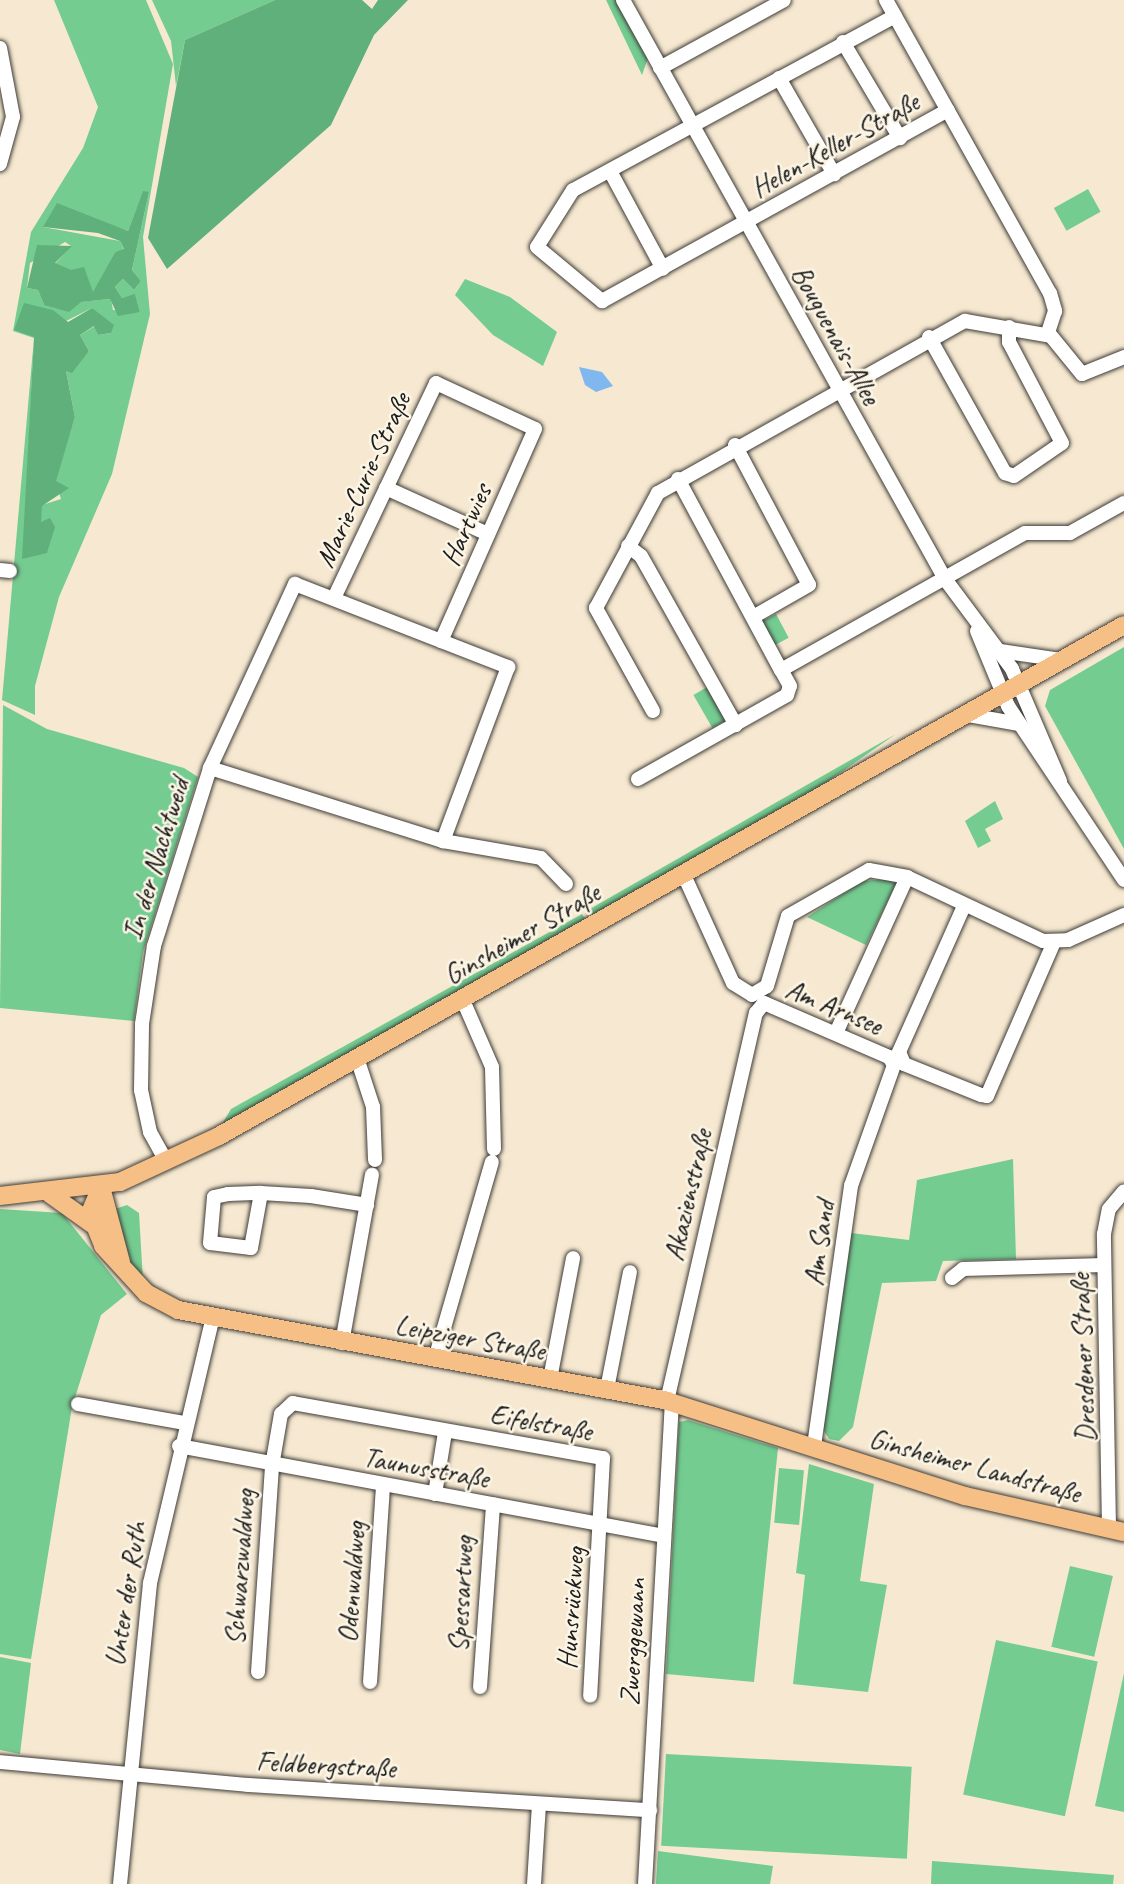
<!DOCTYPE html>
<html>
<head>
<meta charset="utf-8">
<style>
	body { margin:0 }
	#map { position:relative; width:1124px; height:1884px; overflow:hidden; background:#f7e9d1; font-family:Caveat,sans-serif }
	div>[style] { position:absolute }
	.green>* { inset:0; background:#74cc91; transform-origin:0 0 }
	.forest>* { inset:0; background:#5fb07b }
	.water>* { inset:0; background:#7eb8ef }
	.roads { filter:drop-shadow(0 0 2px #3d3b37) drop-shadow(0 0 2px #3d3b37) }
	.minor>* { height:14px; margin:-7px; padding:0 7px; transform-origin:7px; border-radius:7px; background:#fff }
	.major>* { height:18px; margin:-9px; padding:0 9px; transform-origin:9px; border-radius:9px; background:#f5bf86 }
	span { translate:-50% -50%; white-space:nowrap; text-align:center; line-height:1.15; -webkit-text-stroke:5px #fcf5e5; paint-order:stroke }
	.street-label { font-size:28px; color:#1c1c1c }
</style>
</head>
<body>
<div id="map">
	<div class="green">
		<i style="clip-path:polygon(evenodd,54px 0,146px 0,173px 64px,143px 237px,150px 314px,112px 474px,59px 597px,35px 686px,35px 715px,2px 700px,34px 338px,13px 331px,31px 232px,83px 148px,98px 107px,54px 0,143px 192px,149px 192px,132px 270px,141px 281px,134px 290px,123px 279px,115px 287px,122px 298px,135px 295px,140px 312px,113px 310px,111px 299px,44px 305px,38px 290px,27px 288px,30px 263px,65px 242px,71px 246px,55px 264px,93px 293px,115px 252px,124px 250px,120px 241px,43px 227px,69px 211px,128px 231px,143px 192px,54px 0,92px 308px,111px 333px,98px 335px,95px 326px,80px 335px,89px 351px,66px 371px,75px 417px,55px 481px,61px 499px,42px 505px,23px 559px,34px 337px,92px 308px)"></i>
		<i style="clip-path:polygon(152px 0,275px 0,185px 40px,176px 86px,171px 41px)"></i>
		<i style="clip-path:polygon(606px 0,616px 0,648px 58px,642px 75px)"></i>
		<i style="left:1088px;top:189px;width:26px;height:39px;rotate:61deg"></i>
		<i style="clip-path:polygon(465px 279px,510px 297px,557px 332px,543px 366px,493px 335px,455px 295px)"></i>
		<i style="left:776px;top:614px;width:27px;height:16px;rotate:62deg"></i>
		<i style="clip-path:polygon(1124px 647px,1124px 849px,1045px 706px,1050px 690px)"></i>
		<i style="left:709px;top:686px;width:38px;height:18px;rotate:60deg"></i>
		<i style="clip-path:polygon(3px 705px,47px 729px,184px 768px,198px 777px,143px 952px,134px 1021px,0 1008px)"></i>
		<i style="clip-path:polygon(896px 734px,824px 784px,591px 917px,588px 910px)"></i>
		<i style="clip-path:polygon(995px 801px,1003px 819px,985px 829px,991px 841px,978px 848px,965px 821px)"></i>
		<i style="clip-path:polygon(887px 879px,896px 884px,866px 945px,807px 917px,863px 881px)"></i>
		<i style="clip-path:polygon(582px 914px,586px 920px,222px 1124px,231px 1109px)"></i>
		<i style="clip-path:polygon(1013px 1159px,1016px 1259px,943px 1261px,936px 1281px,882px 1283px,853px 1427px,839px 1441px,829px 1439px,822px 1428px,851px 1233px,909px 1240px,917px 1180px)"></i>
		<i style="clip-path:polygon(127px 1205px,139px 1213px,143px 1281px,126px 1257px,115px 1209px)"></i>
		<i style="clip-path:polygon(0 1209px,62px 1213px,127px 1294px,101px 1315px,72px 1407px,31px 1659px,0 1654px)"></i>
		<i style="clip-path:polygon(688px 1420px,778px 1448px,754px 1682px,666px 1674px,679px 1422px)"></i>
		<i style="clip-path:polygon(809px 1464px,874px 1484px,860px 1581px,887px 1585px,868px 1692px,793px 1684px,805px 1575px,796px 1573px)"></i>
		<i style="left:779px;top:1468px;width:25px;height:55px;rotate:5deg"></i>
		<i style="left:1070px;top:1566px;width:44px;height:83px;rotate:13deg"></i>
		<i style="left:996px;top:1640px;width:104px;height:158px;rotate:12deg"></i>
		<i style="clip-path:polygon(0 1657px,31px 1663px,20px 1754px,0 1750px)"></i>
		<i style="clip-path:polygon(1124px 1673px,1124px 1812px,1095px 1806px)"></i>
		<i style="left:666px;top:1754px;width:246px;height:92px;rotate:3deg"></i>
		<i style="clip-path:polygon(658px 1851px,773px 1866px,770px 1884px,656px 1884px)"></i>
		<i style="clip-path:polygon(932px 1861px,1114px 1875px,1113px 1884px,931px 1884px)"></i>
	</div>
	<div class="forest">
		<i style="clip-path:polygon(275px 0,362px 0,372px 9px,378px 0,408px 0,374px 35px,331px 125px,167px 269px,148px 238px,185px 40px)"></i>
		<i style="clip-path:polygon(143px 191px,149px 192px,132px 270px,141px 281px,134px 290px,123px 279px,115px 287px,122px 298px,135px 294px,140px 312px,118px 316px,110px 299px,81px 302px,69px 312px,44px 305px,38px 290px,27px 288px,37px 245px,72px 246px,55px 263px,71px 270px,84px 267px,93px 292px,115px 252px,124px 249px,120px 241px,98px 233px,43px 227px,57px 203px,128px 231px)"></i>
		<i style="clip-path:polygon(24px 303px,53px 310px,68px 322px,92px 308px,114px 325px,111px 333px,98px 335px,94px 326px,80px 335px,89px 351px,72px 373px,66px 371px,75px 417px,56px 481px,69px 488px,42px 506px,41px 522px,50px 518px,55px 527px,47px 553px,22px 559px,34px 337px,14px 330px)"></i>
	</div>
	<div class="water">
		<i style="clip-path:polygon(579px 367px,602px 372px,613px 386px,596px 392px,585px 385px)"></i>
	</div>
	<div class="roads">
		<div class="minor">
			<i style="left:623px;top:0;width:663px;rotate:60.92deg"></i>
			<i style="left:945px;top:579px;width:112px;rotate:53.3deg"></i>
			<i style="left:1012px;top:669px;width:122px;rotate:66.8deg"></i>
			<i style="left:886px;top:0;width:336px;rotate:60.8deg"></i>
			<i style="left:1050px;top:293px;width:19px;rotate:74deg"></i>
			<i style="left:1055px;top:311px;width:25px;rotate:108deg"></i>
			<i style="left:895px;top:16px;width:366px;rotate:151.6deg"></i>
			<i style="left:573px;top:190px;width:67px;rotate:122.3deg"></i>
			<i style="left:537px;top:247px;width:85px;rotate:39.7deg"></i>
			<i style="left:602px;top:301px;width:395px;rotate:-28.9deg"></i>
			<i style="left:843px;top:42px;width:112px;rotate:59.3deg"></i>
			<i style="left:0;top:48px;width:70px;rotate:79.3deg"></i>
			<i style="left:13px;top:117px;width:49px;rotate:105.5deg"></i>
			<i style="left:660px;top:68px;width:141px;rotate:-28.7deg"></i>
			<i style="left:779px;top:78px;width:111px;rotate:60.2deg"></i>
			<i style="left:610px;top:171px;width:111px;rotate:61.6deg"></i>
			<i style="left:929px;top:337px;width:156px;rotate:60.8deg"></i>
			<i style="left:1005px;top:473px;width:9px;rotate:18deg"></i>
			<i style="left:1014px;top:476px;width:58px;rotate:-34.5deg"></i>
			<i style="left:1062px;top:443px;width:114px;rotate:-117.7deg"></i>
			<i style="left:1009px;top:342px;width:15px;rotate:-90deg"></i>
			<i style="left:735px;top:445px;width:158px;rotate:62.1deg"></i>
			<i style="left:809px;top:585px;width:64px;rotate:150.3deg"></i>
			<i style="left:678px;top:479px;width:217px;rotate:61.7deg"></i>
			<i style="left:386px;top:488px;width:112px;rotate:24.3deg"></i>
			<i style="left:628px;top:546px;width:16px;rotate:38deg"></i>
			<i style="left:641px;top:556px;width:194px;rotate:60.7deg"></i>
			<i style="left:0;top:570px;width:10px;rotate:6deg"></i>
			<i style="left:334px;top:598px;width:238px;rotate:-64.6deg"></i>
			<i style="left:436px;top:383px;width:109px;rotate:24.9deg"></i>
			<i style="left:535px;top:429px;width:232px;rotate:113.9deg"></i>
			<i style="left:977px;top:631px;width:81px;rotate:67.5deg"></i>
			<i style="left:1008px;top:706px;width:209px;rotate:56.3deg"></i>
			<i style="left:1000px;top:651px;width:63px;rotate:8.3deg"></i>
			<i style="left:653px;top:711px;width:118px;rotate:-119deg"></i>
			<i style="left:596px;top:608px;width:131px;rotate:-61.7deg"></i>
			<i style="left:658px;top:493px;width:352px;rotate:-29.3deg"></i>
			<i style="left:965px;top:321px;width:87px;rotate:9.9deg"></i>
			<i style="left:1051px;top:336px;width:49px;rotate:50.8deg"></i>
			<i style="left:1082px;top:374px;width:45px;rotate:-22deg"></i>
			<i style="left:963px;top:714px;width:57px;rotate:10.1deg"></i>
			<i style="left:210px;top:768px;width:244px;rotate:17.4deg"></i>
			<i style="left:443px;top:841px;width:99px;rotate:9.8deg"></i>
			<i style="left:541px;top:858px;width:36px;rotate:46deg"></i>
			<i style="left:638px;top:779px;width:171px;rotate:-29.4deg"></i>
			<i style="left:787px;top:695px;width:9px;rotate:-72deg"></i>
			<i style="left:790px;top:686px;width:18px;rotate:-119deg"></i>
			<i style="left:781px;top:670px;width:280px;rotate:-29.3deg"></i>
			<i style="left:1025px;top:533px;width:45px"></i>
			<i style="left:1070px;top:533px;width:62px;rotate:-29.1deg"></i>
			<i style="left:683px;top:873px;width:121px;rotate:65.6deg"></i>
			<i style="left:733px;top:983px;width:22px;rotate:32deg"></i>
			<i style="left:752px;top:995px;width:17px;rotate:-31deg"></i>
			<i style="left:767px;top:986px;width:73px;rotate:-73.3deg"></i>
			<i style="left:788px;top:916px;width:93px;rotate:-29.6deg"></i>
			<i style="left:869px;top:870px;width:39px;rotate:10deg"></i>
			<i style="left:907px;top:877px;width:150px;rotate:25.2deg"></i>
			<i style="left:1043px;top:941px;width:25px;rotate:-2deg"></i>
			<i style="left:1068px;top:940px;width:61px;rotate:-24.1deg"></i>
			<i style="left:964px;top:906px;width:160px;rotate:114deg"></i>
			<i style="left:899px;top:1052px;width:13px;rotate:67deg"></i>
			<i style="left:904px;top:1064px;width:83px;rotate:21.9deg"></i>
			<i style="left:981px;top:1095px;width:6px;rotate:9deg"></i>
			<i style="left:987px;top:1096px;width:168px;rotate:-66.5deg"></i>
			<i style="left:462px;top:998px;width:75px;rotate:66.5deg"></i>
			<i style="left:492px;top:1067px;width:82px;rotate:88.6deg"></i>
			<i style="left:836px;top:1033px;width:171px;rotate:-65.5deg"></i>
			<i style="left:357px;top:1058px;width:52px;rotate:71.9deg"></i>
			<i style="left:373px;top:1107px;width:53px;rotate:87.8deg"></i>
			<i style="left:166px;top:1161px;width:33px;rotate:-119deg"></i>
			<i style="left:150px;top:1132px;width:43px;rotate:-102.1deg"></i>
			<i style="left:141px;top:1090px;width:66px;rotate:-89.1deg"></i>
			<i style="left:142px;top:1024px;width:79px;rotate:-81.3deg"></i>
			<i style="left:154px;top:946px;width:187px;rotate:-72.5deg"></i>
			<i style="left:210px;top:768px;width:203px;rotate:-65.2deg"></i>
			<i style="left:295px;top:584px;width:229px;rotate:21.3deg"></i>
			<i style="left:508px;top:667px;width:186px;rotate:110.5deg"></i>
			<i style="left:261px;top:1193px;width:56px;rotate:100.3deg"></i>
			<i style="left:251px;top:1248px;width:41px;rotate:-173deg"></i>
			<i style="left:210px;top:1243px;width:46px;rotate:-85deg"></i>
			<i style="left:214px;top:1197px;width:14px;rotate:-12deg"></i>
			<i style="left:228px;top:1194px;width:33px;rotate:-2deg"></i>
			<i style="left:261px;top:1193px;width:50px;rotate:3.4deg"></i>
			<i style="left:311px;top:1196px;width:57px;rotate:9.1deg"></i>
			<i style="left:952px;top:1278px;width:14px;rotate:-39deg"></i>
			<i style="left:963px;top:1269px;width:141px;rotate:-1.6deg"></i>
			<i style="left:342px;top:1343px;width:171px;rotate:-79.9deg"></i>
			<i style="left:435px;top:1359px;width:205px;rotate:-73.9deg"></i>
			<i style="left:550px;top:1379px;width:123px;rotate:-79.2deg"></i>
			<i style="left:607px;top:1389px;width:119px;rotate:-78.9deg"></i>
			<i style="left:667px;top:1401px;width:398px;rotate:-77.1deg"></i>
			<i style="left:756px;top:1013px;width:13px;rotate:-51deg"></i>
			<i style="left:764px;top:1003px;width:136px;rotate:23.4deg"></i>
			<i style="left:889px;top:1057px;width:9px;rotate:58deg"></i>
			<i style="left:894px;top:1065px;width:128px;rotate:109.6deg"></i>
			<i style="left:851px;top:1186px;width:264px;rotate:98.1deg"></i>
			<i style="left:78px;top:1404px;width:109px;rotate:10.1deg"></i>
			<i style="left:179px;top:1446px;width:493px;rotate:10.5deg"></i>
			<i style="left:435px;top:1494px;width:63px;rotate:-80.8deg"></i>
			<i style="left:1109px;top:1528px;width:294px;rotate:-91deg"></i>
			<i style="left:1104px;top:1234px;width:25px;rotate:-79deg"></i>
			<i style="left:1109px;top:1209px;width:23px;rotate:-50deg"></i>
			<i style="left:258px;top:1672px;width:206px;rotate:-86.1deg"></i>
			<i style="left:272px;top:1466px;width:53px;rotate:-80.2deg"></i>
			<i style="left:281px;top:1414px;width:16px;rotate:-43deg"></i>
			<i style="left:293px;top:1403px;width:315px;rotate:10.1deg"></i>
			<i style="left:603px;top:1458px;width:238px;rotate:93.1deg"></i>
			<i style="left:370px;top:1682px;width:197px;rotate:-86.2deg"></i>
			<i style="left:480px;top:1687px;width:183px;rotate:-85.9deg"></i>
			<i style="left:0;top:1762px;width:249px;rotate:5.3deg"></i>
			<i style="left:248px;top:1785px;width:403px;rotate:3.6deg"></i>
			<i style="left:120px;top:1884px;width:302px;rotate:-84.3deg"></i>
			<i style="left:150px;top:1583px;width:273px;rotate:-76.7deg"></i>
			<i style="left:534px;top:1884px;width:80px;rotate:-86.4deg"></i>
			<i style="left:645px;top:1884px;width:482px;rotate:-86.8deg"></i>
		</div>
		<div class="major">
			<i style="left:101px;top:1187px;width:28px;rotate:113deg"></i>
			<i style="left:90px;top:1213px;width:35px;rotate:68deg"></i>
			<i style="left:103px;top:1246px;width:64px;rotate:47.5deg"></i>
			<i style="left:146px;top:1293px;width:36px;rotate:28deg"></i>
			<i style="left:178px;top:1310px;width:497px;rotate:10.5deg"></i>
			<i style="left:667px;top:1401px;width:313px;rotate:17.7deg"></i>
			<i style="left:965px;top:1496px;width:163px;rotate:12.8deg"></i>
			<i style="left:101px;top:1187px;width:78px;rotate:75.1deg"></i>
			<i style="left:50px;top:1194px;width:52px;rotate:35.5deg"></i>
			<i style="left:0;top:1196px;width:121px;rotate:-6.7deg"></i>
			<i style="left:120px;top:1182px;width:109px;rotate:-24.9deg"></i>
			<i style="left:219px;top:1136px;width:1039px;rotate:-29.45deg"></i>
		</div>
	</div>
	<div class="street-label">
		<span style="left:835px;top:145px;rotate:-29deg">Helen-Keller-Straße</span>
		<span style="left:836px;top:335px;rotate:61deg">Bouguenais-Allee</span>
		<span style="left:363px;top:480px;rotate:-65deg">Marie-Curie-Straße</span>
		<span style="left:466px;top:525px;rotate:-66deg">Hartwies</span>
		<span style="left:156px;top:859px;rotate:-73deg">In der Nachtweid</span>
		<span style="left:522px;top:934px;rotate:-30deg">Ginsheimer Straße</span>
		<span style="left:834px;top:1007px;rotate:23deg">Am Arnsee</span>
		<span style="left:688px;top:1195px;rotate:-77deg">Akazienstraße</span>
		<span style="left:819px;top:1243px;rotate:-82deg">Am Sand</span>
		<span style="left:470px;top:1338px;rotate:10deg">Leipziger Straße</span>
		<span style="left:1083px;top:1358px;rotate:-92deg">Dresdener Straße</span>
		<span style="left:541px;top:1423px;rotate:10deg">Eifelstraße</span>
		<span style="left:975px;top:1466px;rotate:15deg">Ginsheimer Landstraße</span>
		<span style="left:426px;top:1468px;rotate:10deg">Taunusstraße</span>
		<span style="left:240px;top:1567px;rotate:-86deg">Schwarzwaldweg</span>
		<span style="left:352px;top:1582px;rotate:-86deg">Odenwaldweg</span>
		<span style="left:126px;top:1594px;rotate:-81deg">Unter der Ruth</span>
		<span style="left:461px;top:1594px;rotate:-87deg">Spessartweg</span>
		<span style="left:571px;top:1608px;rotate:-86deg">Hunsrückweg</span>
		<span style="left:633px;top:1642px;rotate:-87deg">Zwerggewann</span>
		<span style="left:326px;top:1765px;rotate:3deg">Feldbergstraße</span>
	</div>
</div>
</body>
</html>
